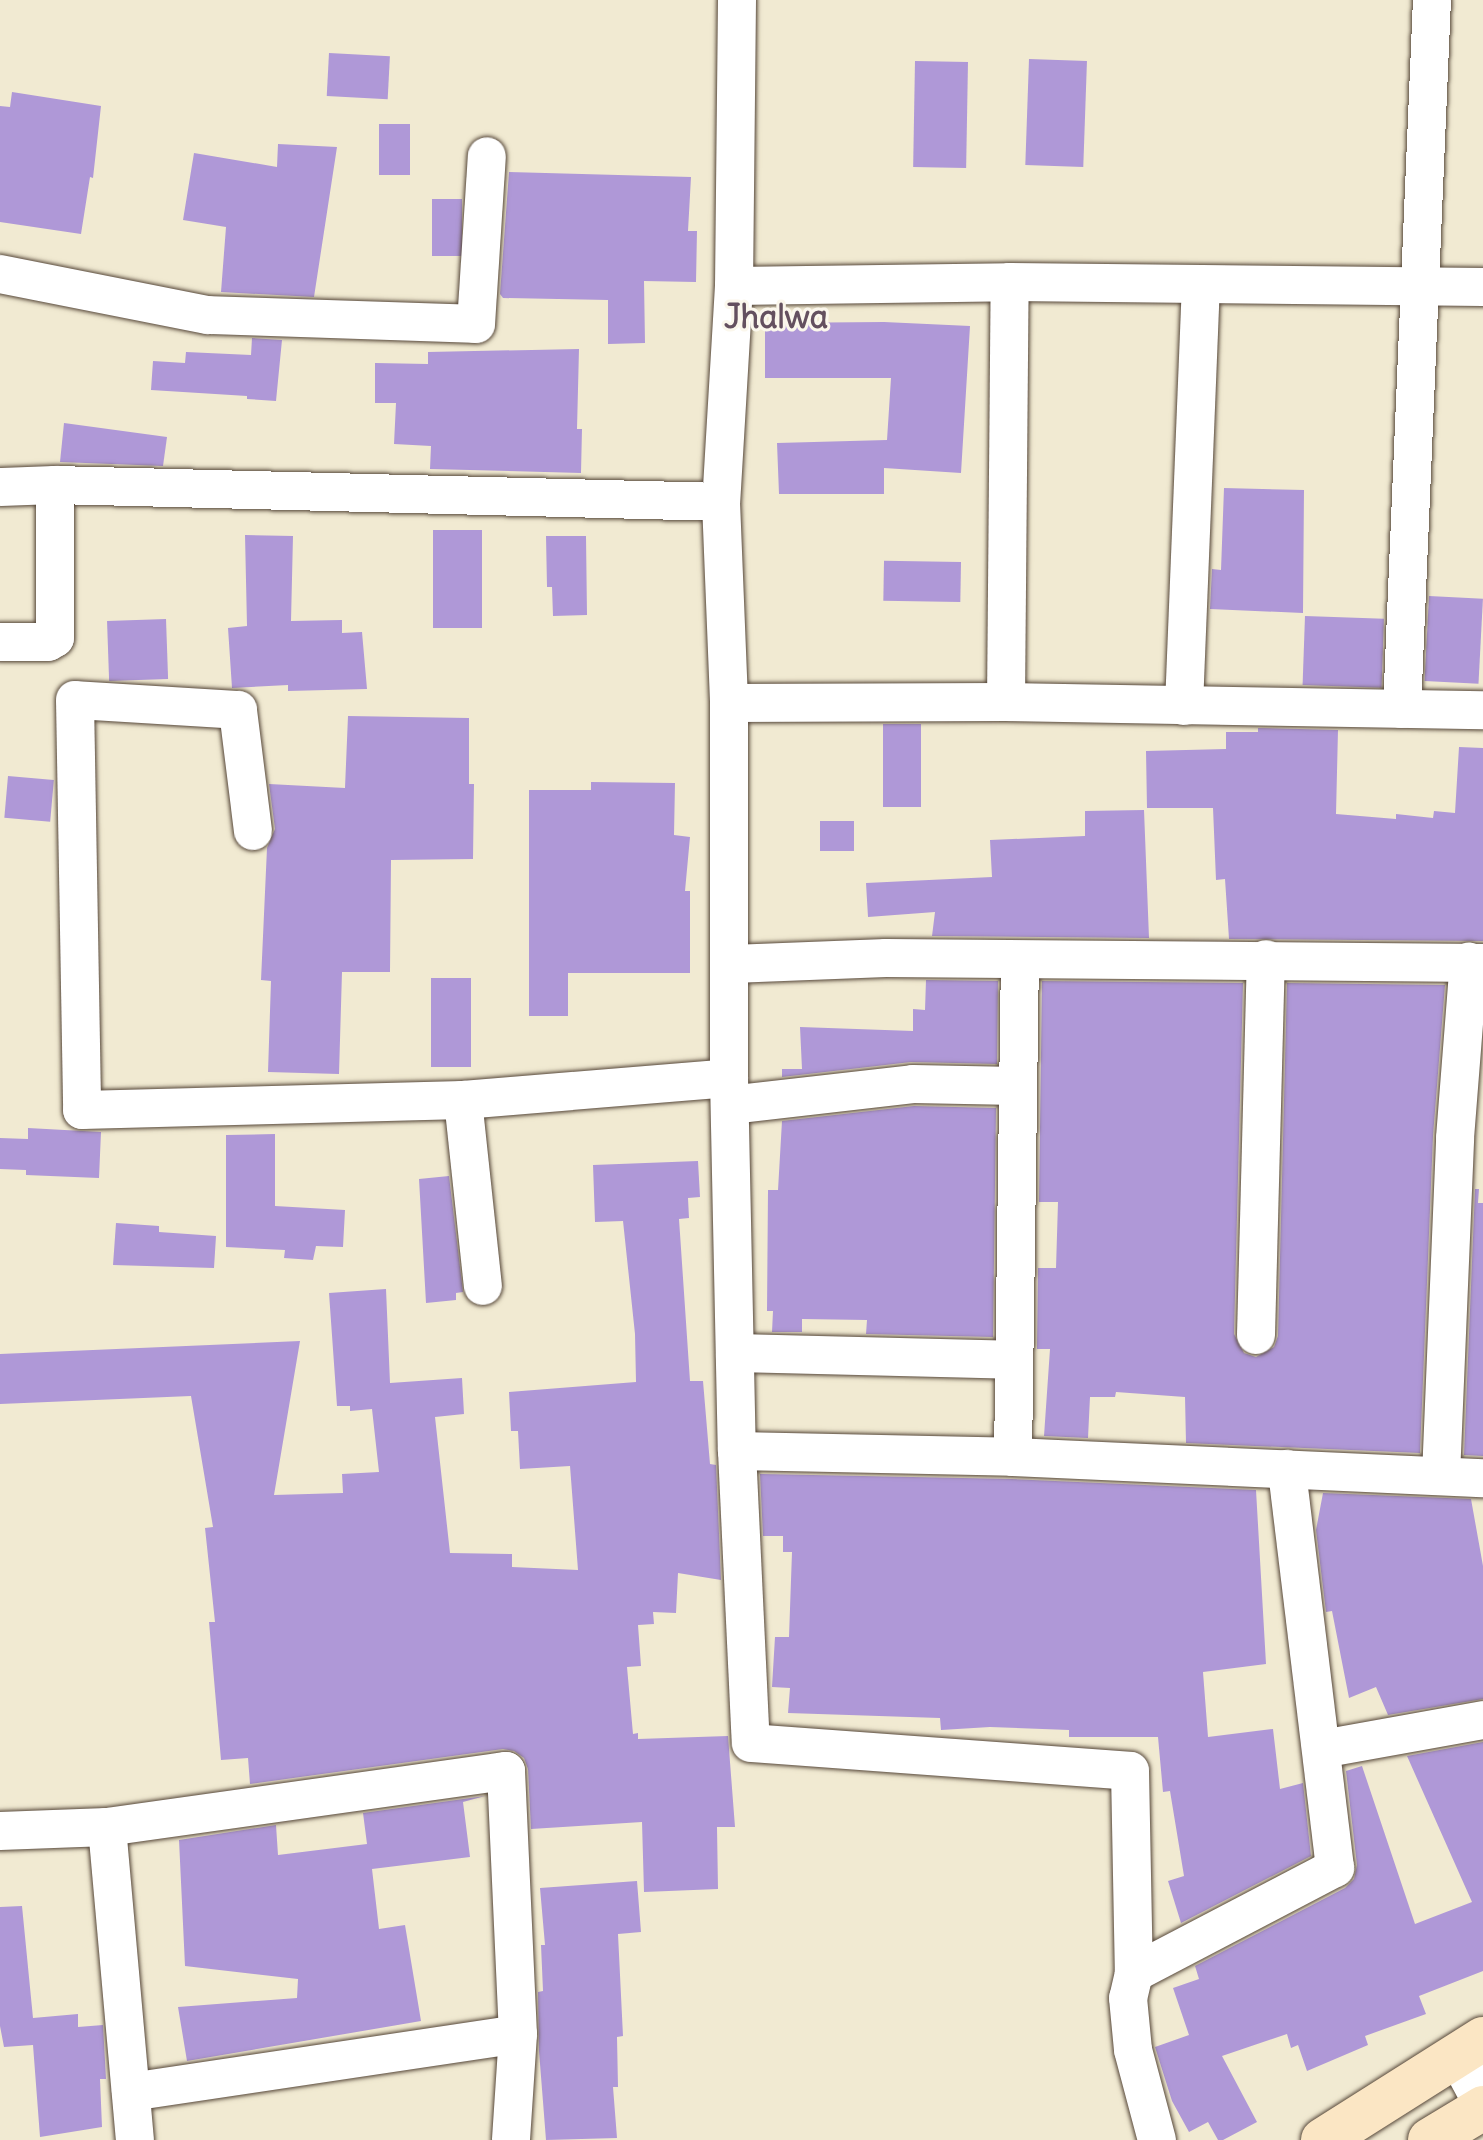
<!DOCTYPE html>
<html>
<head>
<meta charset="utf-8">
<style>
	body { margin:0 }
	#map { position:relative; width:1483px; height:2140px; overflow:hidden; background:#f1ead2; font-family:Delius,sans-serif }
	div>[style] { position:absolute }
	.building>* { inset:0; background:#af98d7; transform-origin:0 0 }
	.roads { filter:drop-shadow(0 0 2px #564739) drop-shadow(0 0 2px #564739) }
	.street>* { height:38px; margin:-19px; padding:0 19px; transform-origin:19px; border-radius:19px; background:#fff }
	.secondary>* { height:44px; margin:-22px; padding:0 22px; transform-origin:22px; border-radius:22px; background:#fbe6c4 }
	span { translate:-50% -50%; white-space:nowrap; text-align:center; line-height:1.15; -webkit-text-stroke:6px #fbf7ec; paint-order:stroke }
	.district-label { font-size:32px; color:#64505f; font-weight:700 }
</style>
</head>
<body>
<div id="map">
	<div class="building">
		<i style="left:329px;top:53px;width:61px;height:43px;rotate:3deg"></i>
		<i style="left:1029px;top:59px;width:58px;height:106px;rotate:2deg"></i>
		<i style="left:915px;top:61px;width:53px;height:106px;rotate:1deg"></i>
		<i style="clip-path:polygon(12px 92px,101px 106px,93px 178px,90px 177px,81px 234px,0 222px,0 106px,10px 107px)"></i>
		<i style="left:379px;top:124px;width:31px;height:51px"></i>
		<i style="clip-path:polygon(278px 144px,337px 147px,314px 297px,221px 292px,226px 227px,183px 220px,194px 153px,277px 167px)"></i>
		<i style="clip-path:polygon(509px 172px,691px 177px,688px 231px,697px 231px,696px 282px,644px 281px,645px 343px,608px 344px,608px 300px,503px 298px,500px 294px)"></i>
		<i style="left:432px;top:199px;width:30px;height:57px"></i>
		<i style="clip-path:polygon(884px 322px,970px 326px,961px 473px,884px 468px,884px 494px,779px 494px,777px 443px,887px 440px,891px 378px,765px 378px,765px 323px)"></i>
		<i style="clip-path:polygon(252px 338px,282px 340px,276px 401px,247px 399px,247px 396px,151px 390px,153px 361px,185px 363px,186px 352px,251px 355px)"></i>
		<i style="clip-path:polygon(579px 349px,577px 429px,582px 429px,581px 473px,430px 469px,431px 446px,394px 444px,396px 403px,375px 403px,375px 363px,428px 364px,428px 352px)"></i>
		<i style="clip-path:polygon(64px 423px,167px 437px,163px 466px,60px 462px)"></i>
		<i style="clip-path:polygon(1224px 488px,1304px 490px,1303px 613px,1210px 609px,1212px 569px,1221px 570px)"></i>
		<i style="left:482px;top:530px;width:98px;height:49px;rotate:90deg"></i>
		<i style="clip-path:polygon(245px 535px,293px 536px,291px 621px,342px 620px,342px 633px,362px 632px,367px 689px,288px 691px,288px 685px,232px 688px,228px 628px,247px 626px)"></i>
		<i style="clip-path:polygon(546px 536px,586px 536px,587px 615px,553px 616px,552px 587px,547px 587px)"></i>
		<i style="left:961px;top:562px;width:40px;height:77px;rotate:91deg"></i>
		<i style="left:1429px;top:596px;width:54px;height:85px;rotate:3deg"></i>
		<i style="left:1305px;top:616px;width:79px;height:69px;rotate:2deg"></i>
		<i style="left:166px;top:619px;width:60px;height:59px;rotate:88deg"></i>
		<i style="clip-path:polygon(348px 716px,469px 718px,469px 784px,474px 784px,473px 859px,391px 860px,390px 972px,342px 972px,339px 1074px,268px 1072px,271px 981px,261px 980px,267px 848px,275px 829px,269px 784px,345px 788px)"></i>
		<i style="left:883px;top:724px;width:38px;height:83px"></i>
		<i style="clip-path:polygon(1258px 728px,1338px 730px,1336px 814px,1396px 819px,1396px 814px,1433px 818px,1434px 811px,1455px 813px,1459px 747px,1483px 748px,1483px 941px,1229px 939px,1225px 879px,1216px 880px,1213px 808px,1147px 808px,1146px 751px,1226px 749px,1226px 732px,1258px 732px)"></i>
		<i style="left:8px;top:776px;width:46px;height:42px;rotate:5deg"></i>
		<i style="clip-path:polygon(591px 782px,675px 783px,674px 835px,690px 837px,685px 891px,690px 891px,690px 973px,568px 973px,568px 1016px,529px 1016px,529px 790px,591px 790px)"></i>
		<i style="clip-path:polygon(1144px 810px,1149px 938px,932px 936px,935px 912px,868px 917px,866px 883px,992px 877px,990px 840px,1085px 836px,1085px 811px)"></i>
		<i style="left:854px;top:821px;width:30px;height:34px;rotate:90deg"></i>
		<i style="left:431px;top:978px;width:40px;height:89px"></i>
		<i style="clip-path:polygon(926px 980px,998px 981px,997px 1064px,911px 1062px,782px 1077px,782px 1069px,802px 1069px,800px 1027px,913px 1031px,913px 1009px,925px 1010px)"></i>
		<i style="clip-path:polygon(1042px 981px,1243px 983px,1234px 1334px,1244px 1353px,1256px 1357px,1274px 1347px,1278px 1336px,1287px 983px,1445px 985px,1433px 1136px,1420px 1453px,1186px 1443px,1185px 1397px,1116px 1392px,1115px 1397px,1090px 1397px,1088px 1438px,1044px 1436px,1050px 1349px,1037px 1349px,1038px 1268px,1056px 1268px,1058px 1202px,1039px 1202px)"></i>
		<i style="clip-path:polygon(914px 1106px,996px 1108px,993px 1337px,866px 1334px,867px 1320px,802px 1319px,802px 1332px,772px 1332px,773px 1311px,767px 1311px,768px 1190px,778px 1190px,782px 1121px)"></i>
		<i style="clip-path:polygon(28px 1128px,101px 1132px,99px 1178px,26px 1175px,26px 1170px,0 1169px,0 1138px,28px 1139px)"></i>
		<i style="clip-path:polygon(275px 1134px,275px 1206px,345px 1210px,343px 1247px,316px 1246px,313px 1260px,284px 1258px,285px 1250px,226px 1247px,226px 1135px)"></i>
		<i style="clip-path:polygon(698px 1161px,700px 1197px,688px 1198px,689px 1218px,679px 1219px,690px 1381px,703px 1381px,710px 1464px,716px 1465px,721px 1580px,678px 1573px,676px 1613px,653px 1612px,654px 1624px,638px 1625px,641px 1666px,627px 1667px,633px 1734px,638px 1733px,638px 1739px,728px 1736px,735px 1827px,717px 1827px,718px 1889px,644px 1892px,642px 1822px,531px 1829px,528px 1769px,524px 1758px,514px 1751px,503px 1749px,250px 1784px,248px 1758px,221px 1760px,209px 1622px,215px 1622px,205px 1528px,213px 1527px,191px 1396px,0 1404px,0 1354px,300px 1341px,274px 1495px,343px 1493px,342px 1474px,379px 1472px,372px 1409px,350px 1411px,350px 1406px,337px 1406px,329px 1293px,386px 1289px,390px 1383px,462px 1378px,464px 1414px,435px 1417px,450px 1553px,512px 1554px,512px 1567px,578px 1570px,570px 1466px,520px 1469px,518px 1431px,511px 1431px,509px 1392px,636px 1382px,635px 1334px,623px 1221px,595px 1222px,593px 1165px)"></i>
		<i style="clip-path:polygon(449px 1176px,463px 1292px,456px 1293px,456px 1300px,426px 1303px,419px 1179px)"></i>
		<i style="clip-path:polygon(1475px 1189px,1479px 1189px,1478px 1203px,1483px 1203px,1483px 1456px,1464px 1455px)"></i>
		<i style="clip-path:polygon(116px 1223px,159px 1226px,159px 1232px,216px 1236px,214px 1268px,113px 1265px)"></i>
		<i style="clip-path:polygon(760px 1474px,1012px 1479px,1256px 1490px,1266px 1664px,1203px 1672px,1208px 1737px,1273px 1729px,1280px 1789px,1303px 1783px,1311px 1856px,1181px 1923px,1168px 1881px,1184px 1876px,1170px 1791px,1163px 1792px,1158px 1737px,1069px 1737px,1069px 1730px,990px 1727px,941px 1730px,940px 1718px,788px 1713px,790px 1688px,772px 1687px,775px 1637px,789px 1637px,792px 1552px,783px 1552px,783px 1536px,763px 1536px)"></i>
		<i style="clip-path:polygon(1323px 1493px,1471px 1499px,1483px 1566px,1483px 1699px,1388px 1715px,1376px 1687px,1349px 1698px,1332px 1611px,1326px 1612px,1316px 1530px)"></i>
		<i style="clip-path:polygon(1483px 1742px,1483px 1971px,1419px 1996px,1426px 2014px,1365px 2036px,1368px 2045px,1307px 2071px,1298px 2045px,1291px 2048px,1287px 2034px,1222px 2056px,1257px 2122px,1223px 2140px,1218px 2140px,1208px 2122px,1189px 2132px,1172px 2101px,1155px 2047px,1189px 2035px,1173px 1988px,1199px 1979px,1195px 1966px,1345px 1888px,1354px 1879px,1357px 1865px,1346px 1771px,1362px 1766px,1415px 1924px,1472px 1902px,1407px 1756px)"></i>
		<i style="clip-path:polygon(485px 1796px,463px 1802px,470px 1857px,372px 1869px,379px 1929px,405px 1925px,421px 2021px,187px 2061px,178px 2007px,297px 1998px,298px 1979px,185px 1966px,179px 1840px,276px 1825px,278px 1855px,367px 1844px,363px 1813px)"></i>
		<i style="clip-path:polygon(637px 1881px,641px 1932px,618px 1934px,623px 2036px,617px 2037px,618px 2087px,613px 2087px,617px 2138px,546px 2140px,539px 2051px,538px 1992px,543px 1991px,541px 1945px,545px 1945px,540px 1888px)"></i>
		<i style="clip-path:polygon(22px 1906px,33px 2018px,78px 2014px,78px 2027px,103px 2025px,106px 2079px,100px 2079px,102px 2127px,40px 2137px,33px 2045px,4px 2047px,0 2026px,0 1907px)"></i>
	</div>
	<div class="roads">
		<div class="street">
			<i style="left:737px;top:0;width:286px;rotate:90.6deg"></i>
			<i style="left:734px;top:286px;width:216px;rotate:93.4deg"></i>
			<i style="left:721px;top:502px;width:201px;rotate:87.7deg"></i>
			<i style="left:729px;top:703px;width:375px;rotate:90deg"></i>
			<i style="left:729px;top:1078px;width:373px;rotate:88.8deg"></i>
			<i style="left:737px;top:1451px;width:292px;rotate:87.3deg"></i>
			<i style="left:751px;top:1743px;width:380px;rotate:4.2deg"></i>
			<i style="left:1130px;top:1771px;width:202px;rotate:88.9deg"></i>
			<i style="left:1134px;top:1973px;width:26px;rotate:103deg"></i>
			<i style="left:1128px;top:1998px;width:52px;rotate:84.5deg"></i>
			<i style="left:1133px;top:2050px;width:93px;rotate:75.1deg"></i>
			<i style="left:0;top:274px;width:212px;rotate:11.2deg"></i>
			<i style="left:208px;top:315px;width:268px;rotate:1.9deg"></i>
			<i style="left:476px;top:324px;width:168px;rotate:-86.3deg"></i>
			<i style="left:734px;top:286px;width:276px;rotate:-0.8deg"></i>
			<i style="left:1010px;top:282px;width:473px;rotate:0.6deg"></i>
			<i style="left:0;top:487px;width:55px;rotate:-2.1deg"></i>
			<i style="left:0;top:642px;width:48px"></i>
			<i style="left:48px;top:642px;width:8px;rotate:-30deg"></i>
			<i style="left:55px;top:638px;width:153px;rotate:-90deg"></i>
			<i style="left:55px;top:485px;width:666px;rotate:1.46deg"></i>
			<i style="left:1006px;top:702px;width:420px;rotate:-89.5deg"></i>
			<i style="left:729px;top:703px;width:277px;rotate:-0.2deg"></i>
			<i style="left:1006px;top:702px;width:477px;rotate:1deg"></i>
			<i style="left:1184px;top:706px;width:422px;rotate:-87.7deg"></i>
			<i style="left:1402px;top:709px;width:710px;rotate:-87.58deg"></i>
			<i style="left:253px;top:831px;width:122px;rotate:-97.1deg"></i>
			<i style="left:238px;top:710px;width:163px;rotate:-176.5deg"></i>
			<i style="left:75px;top:700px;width:410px;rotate:89deg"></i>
			<i style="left:82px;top:1110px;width:381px;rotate:-1.5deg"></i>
			<i style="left:463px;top:1100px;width:267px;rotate:-4.7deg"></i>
			<i style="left:732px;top:964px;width:154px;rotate:-2.2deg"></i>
			<i style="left:886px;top:958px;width:597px;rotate:0.48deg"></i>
			<i style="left:463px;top:1100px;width:187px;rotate:83.9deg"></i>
			<i style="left:730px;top:1105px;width:184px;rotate:-6.5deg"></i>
			<i style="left:913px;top:1084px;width:104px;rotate:1.1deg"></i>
			<i style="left:1256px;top:1335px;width:376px;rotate:-88.5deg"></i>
			<i style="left:735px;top:1353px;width:278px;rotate:1.4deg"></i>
			<i style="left:737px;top:1451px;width:276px;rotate:1.2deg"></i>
			<i style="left:1013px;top:1457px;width:470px;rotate:2.6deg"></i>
			<i style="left:1013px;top:1457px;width:496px;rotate:-89.2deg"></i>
			<i style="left:1441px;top:1476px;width:338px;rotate:-87.6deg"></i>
			<i style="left:1455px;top:1138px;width:177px;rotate:-85.5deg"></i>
			<i style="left:1322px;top:1749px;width:164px;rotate:-10.2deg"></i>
			<i style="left:107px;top:1827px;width:314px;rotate:84.9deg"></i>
			<i style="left:0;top:1831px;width:107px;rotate:-2.1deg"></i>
			<i style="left:107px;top:1827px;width:403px;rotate:-8deg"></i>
			<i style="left:506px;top:1771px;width:263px;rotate:87.4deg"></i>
			<i style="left:518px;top:2034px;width:106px;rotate:93.8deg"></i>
			<i style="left:1134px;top:1973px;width:227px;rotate:-27.6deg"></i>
			<i style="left:1335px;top:1868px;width:402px;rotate:-96.9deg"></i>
			<i style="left:1457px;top:2056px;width:55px;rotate:62deg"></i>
			<i style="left:131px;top:2092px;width:391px;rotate:-8.5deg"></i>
		</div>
		<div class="secondary">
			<i style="left:1323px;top:2140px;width:189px;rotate:-32.3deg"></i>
			<i style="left:1430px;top:2140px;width:62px;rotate:-31.1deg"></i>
		</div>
	</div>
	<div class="district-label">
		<span style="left:776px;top:317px">Jhalwa</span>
	</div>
</div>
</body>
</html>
